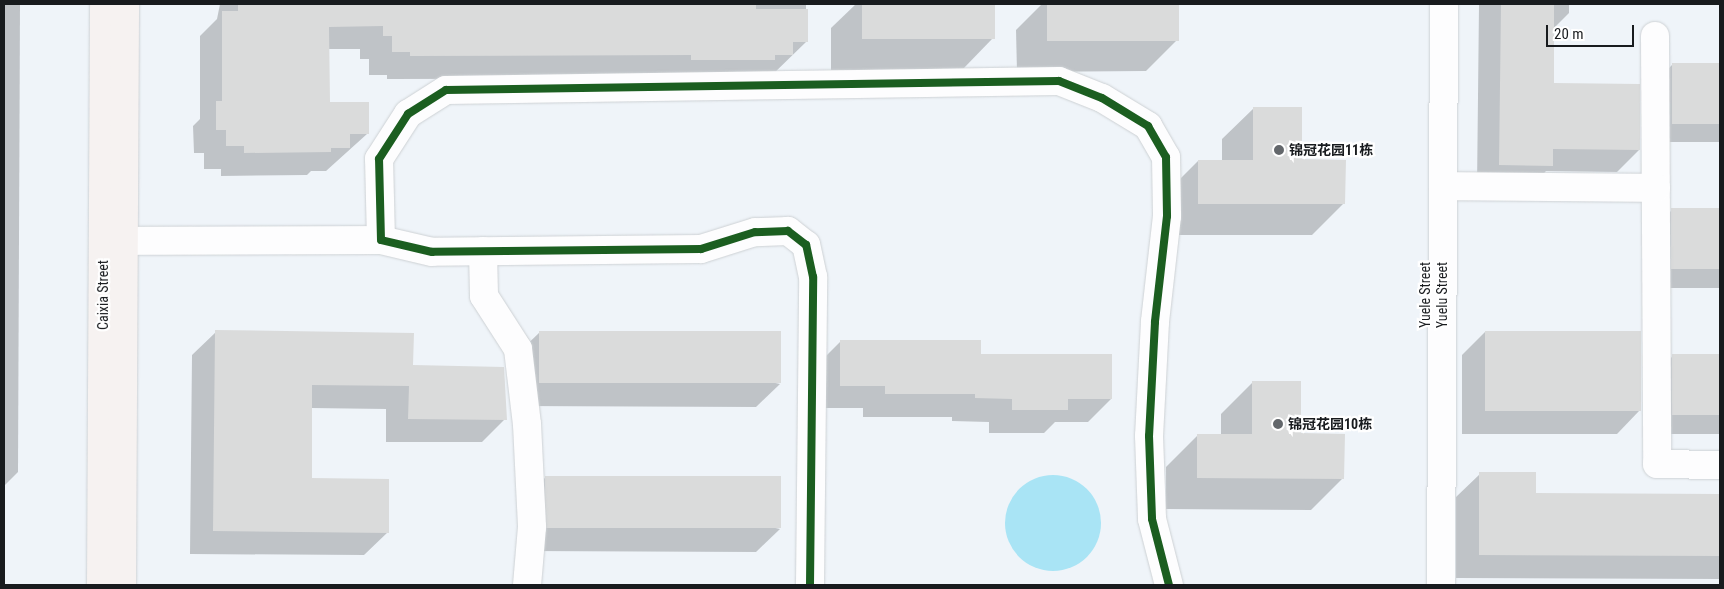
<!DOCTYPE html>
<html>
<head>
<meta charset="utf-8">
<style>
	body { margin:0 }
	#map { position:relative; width:1724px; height:589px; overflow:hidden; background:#eff4f9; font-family:"Roboto Condensed","Noto Sans SC",sans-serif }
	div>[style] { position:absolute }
	.water>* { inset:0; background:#a9e4f5 }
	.round { border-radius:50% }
	.shadow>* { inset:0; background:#0003 }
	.building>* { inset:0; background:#dadbdb; transform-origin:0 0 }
	.roads { filter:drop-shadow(0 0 1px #cdd1d4) drop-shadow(0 0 1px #cdd1d4) }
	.minor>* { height:28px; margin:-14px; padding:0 14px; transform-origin:14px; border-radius:14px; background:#fdfdfe }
	.major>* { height:28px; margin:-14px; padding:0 14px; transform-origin:14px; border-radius:14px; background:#f6f2f1 }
	.cycleway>* { height:8px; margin:-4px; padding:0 4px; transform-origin:4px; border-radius:4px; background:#1b5e20 }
	.dots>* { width:14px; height:14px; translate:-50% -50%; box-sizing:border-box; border:2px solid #fff; border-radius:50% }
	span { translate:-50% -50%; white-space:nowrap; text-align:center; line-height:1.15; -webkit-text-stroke:4.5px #fff; paint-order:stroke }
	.poi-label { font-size:14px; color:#181b1e; font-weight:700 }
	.left { translate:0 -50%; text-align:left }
	.street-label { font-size:14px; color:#181b1e }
	.frame { position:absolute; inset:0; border:5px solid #181b1e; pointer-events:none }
	.scale { position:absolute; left:1546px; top:25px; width:88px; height:22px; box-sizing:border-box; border:2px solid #181b1e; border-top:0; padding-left:6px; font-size:15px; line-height:18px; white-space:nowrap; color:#181b1e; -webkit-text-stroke:4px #fff; paint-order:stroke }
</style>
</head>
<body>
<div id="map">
	<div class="water">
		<i class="round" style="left:1005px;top:475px;width:96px;height:96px"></i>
	</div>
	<div class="shadow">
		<i style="clip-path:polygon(4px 4px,20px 4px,18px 472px,4px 486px)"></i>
		<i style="clip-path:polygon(220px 4px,806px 4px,806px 42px,769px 78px,387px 79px,387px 75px,369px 75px,369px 59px,360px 59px,360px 49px,328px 49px,328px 103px,367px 134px,326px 171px,311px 171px,307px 175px,221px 176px,221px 169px,204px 169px,204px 153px,194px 153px,193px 126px,200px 119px,200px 36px,217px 19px)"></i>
		<i style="clip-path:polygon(856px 4px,993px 4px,993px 38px,962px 70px,831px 70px,831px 28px)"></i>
		<i style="clip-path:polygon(1042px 4px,1178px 4px,1178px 39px,1146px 71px,1017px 72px,1016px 30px)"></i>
		<i style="clip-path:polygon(1479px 4px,1569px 4px,1569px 13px,1553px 29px,1553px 85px,1639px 150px,1617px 172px,1546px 171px,1530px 188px,1477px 187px)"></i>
		<i style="clip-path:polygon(1720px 63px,1720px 142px,1652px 142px,1654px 83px,1673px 64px)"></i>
		<i style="clip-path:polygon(1254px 108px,1344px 203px,1312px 235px,1166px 235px,1166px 193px,1198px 161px,1222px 161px,1222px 139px)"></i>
		<i style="clip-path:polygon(1720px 209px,1720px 288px,1653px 288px,1653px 229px,1672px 210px)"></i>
		<i style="clip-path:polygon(216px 332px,412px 366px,505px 419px,482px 442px,386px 442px,386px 409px,311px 408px,310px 479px,388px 532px,364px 555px,190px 554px,192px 355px)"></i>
		<i style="clip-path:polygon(540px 332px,780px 384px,756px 407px,516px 406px,516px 355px)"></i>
		<i style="clip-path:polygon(1485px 332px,1640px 410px,1617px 434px,1462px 434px,1462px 355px)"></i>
		<i style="clip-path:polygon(840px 342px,979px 355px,1111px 399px,1088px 422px,1055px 422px,1044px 433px,989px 433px,989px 422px,952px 421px,952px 417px,863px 417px,863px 408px,817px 408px,817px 365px)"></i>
		<i style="clip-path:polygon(1720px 355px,1720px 434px,1654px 434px,1653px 375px,1673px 356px)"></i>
		<i style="clip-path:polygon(1253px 382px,1343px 478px,1311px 510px,1166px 509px,1166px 467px,1197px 436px,1221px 436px,1221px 414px)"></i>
		<i style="clip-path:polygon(1480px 474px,1534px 495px,1720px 495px,1720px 579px,1456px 578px,1456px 497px)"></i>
		<i style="clip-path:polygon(546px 477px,780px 529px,756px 552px,525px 551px,522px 500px)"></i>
	</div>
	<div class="building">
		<i style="clip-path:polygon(238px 4px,756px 4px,756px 9px,808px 9px,808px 42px,793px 42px,793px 55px,775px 55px,775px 60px,691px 60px,691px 55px,410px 56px,410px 52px,392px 52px,392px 36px,383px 36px,383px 26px,329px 27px,330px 102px,369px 102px,369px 134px,350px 134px,350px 148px,331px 148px,331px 152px,244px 153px,244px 146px,226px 146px,226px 130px,216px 130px,216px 101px,222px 101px,222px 11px,238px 11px)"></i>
		<i style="left:862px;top:4px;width:133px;height:35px"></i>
		<i style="left:1047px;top:4px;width:132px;height:37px"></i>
		<i style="clip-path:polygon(1501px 4px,1554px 4px,1554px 83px,1640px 84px,1640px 150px,1553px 149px,1553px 166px,1499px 165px)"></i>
		<i style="left:1672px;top:63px;width:48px;height:61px"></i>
		<i style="clip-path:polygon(1253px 107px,1302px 107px,1302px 159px,1346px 160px,1345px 204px,1198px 204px,1198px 160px,1253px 160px)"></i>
		<i style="left:1671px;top:208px;width:49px;height:61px"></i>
		<i style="clip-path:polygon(215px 330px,414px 333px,413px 365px,504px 367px,507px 420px,408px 419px,409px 386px,312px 385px,312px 478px,389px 479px,389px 533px,213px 531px)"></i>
		<i style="left:539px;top:331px;width:242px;height:52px"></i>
		<i style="left:1485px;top:331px;width:156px;height:80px"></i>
		<i style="clip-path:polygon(840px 340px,981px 340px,981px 354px,1112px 354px,1112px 399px,1068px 399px,1068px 410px,1012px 410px,1012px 399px,975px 398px,975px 394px,885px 394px,885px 386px,840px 386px)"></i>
		<i style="left:1672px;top:354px;width:48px;height:61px"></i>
		<i style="clip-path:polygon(1252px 381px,1301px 381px,1301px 433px,1345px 434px,1344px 479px,1197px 478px,1197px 434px,1252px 434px)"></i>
		<i style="clip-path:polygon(1479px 472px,1536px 472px,1536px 493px,1720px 494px,1720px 556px,1479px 555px)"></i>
		<i style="left:545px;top:476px;width:236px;height:52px"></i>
	</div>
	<div class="roads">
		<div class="minor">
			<i style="left:1655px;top:36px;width:428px;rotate:89.7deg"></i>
			<i style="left:1657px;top:464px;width:63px;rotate:0.9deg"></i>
			<i style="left:1443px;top:186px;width:213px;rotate:0.5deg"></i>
			<i style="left:103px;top:241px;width:278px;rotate:-0.2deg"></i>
			<i style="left:483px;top:251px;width:45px;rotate:88.7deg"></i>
			<i style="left:484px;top:296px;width:63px;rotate:57.3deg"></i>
			<i style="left:518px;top:349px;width:76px;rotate:83.2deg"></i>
			<i style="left:527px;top:424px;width:103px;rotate:87.2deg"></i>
			<i style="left:532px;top:527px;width:58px;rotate:94.9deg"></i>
			<i style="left:810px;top:585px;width:308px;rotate:-89.4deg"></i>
			<i style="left:813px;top:277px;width:33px;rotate:-102deg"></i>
			<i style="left:806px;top:245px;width:23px;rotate:-142deg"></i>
			<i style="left:788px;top:231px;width:33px;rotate:178deg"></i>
			<i style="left:755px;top:232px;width:57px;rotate:162.5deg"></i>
			<i style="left:701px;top:249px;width:269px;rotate:179.4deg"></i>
			<i style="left:432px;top:252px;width:52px;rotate:-166.8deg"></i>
			<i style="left:381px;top:240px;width:81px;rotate:-91.4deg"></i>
			<i style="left:379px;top:159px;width:54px;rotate:-57.2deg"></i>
			<i style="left:408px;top:114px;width:45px;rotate:-32.3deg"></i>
			<i style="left:446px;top:90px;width:613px;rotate:-0.84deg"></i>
			<i style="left:1059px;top:81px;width:46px;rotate:21.6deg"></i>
			<i style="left:1102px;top:98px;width:54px;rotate:31.3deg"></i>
			<i style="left:1148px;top:126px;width:36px;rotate:60deg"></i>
			<i style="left:1166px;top:157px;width:59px;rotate:89deg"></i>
			<i style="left:1167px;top:216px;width:107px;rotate:96.5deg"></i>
			<i style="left:1155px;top:322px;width:114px;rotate:93deg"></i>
			<i style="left:1149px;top:436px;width:83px;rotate:87.9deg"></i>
			<i style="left:1152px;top:519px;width:68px;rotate:75.6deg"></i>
			<i style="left:1441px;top:585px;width:581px;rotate:-89.7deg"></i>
		</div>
		<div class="major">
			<i style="left:101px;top:585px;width:581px;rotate:-89.7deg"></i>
			<i style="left:122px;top:585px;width:581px;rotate:-89.7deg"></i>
		</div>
	</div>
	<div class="cycleway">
		<i style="left:810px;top:585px;width:308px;rotate:-89.4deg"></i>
		<i style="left:813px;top:277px;width:33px;rotate:-102deg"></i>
		<i style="left:806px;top:245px;width:23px;rotate:-142deg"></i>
		<i style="left:788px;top:231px;width:33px;rotate:178deg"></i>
		<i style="left:755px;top:232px;width:57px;rotate:162.5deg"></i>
		<i style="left:701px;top:249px;width:269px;rotate:179.4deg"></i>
		<i style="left:432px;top:252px;width:52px;rotate:-166.8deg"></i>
		<i style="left:381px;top:240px;width:81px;rotate:-91.4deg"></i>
		<i style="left:379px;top:159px;width:54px;rotate:-57.2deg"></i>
		<i style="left:408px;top:114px;width:45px;rotate:-32.3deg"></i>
		<i style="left:446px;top:90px;width:613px;rotate:-0.84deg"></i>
		<i style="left:1059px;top:81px;width:46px;rotate:21.6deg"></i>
		<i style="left:1102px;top:98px;width:54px;rotate:31.3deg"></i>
		<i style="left:1148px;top:126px;width:36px;rotate:60deg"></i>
		<i style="left:1166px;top:157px;width:59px;rotate:89deg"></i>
		<i style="left:1167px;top:216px;width:107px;rotate:96.5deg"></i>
		<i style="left:1155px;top:322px;width:114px;rotate:93deg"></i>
		<i style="left:1149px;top:436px;width:83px;rotate:87.9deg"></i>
		<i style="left:1152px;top:519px;width:68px;rotate:75.6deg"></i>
	</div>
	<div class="dots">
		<i style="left:1279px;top:150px;background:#63676b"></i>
		<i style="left:1278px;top:424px;background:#63676b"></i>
	</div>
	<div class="poi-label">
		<span class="left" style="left:1289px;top:150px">锦冠花园11栋</span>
		<span class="left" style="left:1288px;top:424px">锦冠花园10栋</span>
	</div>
	<div class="street-label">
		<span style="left:103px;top:295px;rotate:-90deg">Caixia Street</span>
		<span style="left:1425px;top:295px;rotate:-90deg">Yuele Street</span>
		<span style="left:1442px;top:295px;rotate:-90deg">Yuelu Street</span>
	</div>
	<div class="frame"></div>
	<div class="scale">20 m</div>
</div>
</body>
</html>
